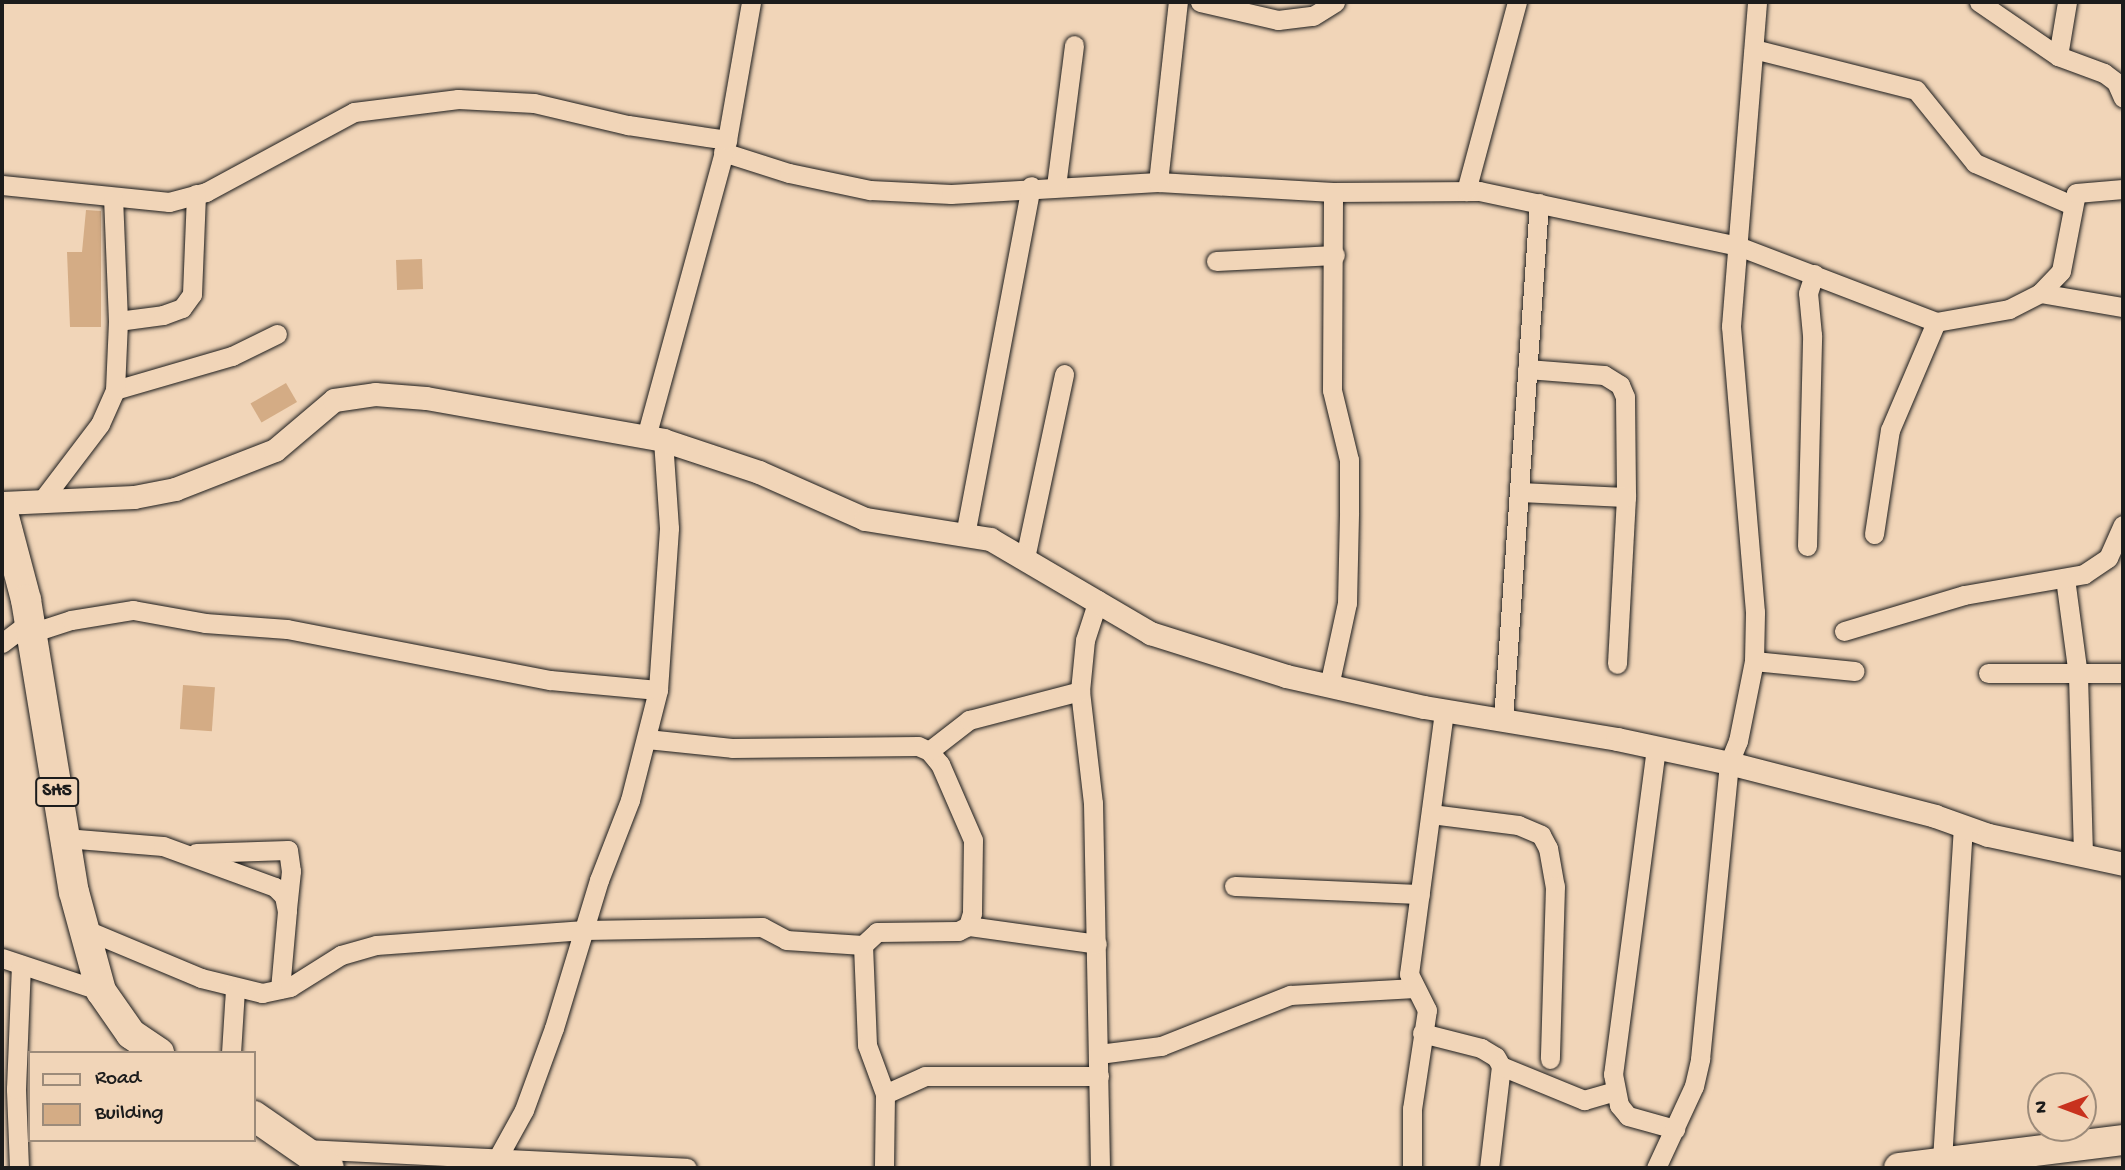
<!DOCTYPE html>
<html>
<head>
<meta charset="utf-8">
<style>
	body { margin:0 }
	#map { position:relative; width:2125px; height:1170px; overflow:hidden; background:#f1d5b8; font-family:"Gochi Hand",sans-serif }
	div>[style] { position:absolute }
	.building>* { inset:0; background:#d4ac85; transform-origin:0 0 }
	.roads { filter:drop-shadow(0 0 2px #1c1c1c) drop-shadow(0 0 2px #1c1c1c) }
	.minor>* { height:19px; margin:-9.5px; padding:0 9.5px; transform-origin:9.5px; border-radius:9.5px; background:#f1d5b8 }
	.tertiary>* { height:23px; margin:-11.5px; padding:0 11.5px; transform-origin:11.5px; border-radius:11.5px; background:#f1d5b8 }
	.primary>* { height:30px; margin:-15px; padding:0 15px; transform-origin:15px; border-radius:15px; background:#f1d5b8 }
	span { translate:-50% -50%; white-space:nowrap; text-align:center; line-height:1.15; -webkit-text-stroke:7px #f1d5b8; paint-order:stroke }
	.shield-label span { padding:2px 5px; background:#f1d5b8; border:2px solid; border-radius:5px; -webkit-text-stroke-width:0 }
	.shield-label { font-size:19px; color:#1c1c1c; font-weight:700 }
	.frame { position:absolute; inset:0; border:4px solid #1c1c1c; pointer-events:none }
	.legend { position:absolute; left:28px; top:1051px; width:228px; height:91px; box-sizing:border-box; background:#f1d5b8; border:2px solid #9c8b7a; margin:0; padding:9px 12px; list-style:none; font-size:21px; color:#1c1c1c }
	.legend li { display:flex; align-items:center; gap:14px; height:35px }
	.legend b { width:35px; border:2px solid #9c8b7a }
	.north { position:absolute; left:2027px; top:1072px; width:70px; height:70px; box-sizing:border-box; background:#f1d5b8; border:2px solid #9c8b7a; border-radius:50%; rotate:270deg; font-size:19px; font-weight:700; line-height:28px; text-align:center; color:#1c1c1c }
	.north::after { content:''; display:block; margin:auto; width:24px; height:32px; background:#c8321e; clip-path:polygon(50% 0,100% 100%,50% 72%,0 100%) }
</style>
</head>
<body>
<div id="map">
	<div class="building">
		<i style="clip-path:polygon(86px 210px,101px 211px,101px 327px,70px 327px,67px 252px,82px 252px)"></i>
		<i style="left:422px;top:259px;width:30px;height:26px;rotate:88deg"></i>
		<i style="left:286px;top:383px;width:22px;height:41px;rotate:60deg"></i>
		<i style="left:183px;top:685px;width:32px;height:44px;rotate:4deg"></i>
	</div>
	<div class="roads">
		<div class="minor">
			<i style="left:1200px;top:2px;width:80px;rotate:13deg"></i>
			<i style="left:1278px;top:20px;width:35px;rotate:-7deg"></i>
			<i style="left:1313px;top:16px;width:26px;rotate:-32deg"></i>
			<i style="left:1979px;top:2px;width:96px;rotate:34.4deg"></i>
			<i style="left:2058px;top:56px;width:49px;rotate:20.3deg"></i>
			<i style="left:2104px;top:73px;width:15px;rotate:37deg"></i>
			<i style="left:2116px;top:82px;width:17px;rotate:66deg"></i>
			<i style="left:1754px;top:49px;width:167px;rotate:14.2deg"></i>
			<i style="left:1916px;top:90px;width:94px;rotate:51.1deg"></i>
			<i style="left:1975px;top:163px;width:106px;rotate:23.4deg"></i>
			<i style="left:2058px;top:56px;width:55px;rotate:-80.5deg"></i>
			<i style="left:723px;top:152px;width:69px;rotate:17.7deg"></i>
			<i style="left:789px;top:173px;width:83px;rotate:11.9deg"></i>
			<i style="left:870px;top:190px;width:81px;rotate:2.8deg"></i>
			<i style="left:951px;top:194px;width:207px;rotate:-3.3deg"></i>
			<i style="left:1158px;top:182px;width:175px;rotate:3.3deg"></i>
			<i style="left:1333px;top:192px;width:146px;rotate:-0.4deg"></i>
			<i style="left:1479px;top:191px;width:265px;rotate:12deg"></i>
			<i style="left:1738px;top:246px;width:212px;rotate:21deg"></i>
			<i style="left:1936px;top:322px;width:74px;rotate:-10.1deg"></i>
			<i style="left:2009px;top:309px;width:35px;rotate:-27deg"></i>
			<i style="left:2040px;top:293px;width:30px;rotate:-46deg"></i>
			<i style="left:2061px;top:271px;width:79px;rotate:-79.1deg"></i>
			<i style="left:2076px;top:193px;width:47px;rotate:-4.9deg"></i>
			<i style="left:1158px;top:182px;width:181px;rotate:-83.7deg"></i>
			<i style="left:2px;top:185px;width:168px;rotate:5.8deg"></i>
			<i style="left:169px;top:202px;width:38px;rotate:-15deg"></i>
			<i style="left:206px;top:192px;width:168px;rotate:-28.4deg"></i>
			<i style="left:354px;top:112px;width:105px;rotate:-7.1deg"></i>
			<i style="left:458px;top:99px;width:76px;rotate:3deg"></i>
			<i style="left:534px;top:103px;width:97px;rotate:13.2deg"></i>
			<i style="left:628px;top:125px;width:100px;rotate:8.6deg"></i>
			<i style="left:1056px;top:186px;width:142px;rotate:-82.7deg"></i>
			<i style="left:1466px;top:191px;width:196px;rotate:-74.9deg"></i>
			<i style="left:1216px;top:261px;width:119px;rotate:-2.9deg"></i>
			<i style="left:2040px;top:293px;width:84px;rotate:9.6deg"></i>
			<i style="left:118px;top:321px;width:45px;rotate:-7.6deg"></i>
			<i style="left:163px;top:315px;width:20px;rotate:-20deg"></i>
			<i style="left:182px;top:308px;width:17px;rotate:-54deg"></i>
			<i style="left:192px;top:294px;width:100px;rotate:-87.7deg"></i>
			<i style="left:1527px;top:369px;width:77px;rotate:4.5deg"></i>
			<i style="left:1604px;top:375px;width:19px;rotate:32deg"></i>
			<i style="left:1620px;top:385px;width:13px;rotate:67deg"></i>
			<i style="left:1625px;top:397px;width:100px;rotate:89.4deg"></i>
			<i style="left:1626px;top:497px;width:167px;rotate:93.1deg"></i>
			<i style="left:115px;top:390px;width:122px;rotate:-16.2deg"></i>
			<i style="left:232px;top:356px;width:50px;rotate:-26.1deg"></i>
			<i style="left:646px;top:437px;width:308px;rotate:-74.7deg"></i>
			<i style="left:727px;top:140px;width:140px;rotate:-80.1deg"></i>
			<i style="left:1519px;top:492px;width:107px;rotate:2.7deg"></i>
			<i style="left:40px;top:503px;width:99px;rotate:-52.8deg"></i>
			<i style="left:100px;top:424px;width:37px;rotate:-66deg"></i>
			<i style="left:115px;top:390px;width:69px;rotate:-87.5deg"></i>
			<i style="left:118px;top:321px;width:123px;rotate:-92.3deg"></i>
			<i style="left:1874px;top:534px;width:105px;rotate:-81.3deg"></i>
			<i style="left:1890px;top:430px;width:117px;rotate:-66.9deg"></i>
			<i style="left:965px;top:535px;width:355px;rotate:-79.3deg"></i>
			<i style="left:1807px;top:546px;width:211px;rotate:-88.6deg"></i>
			<i style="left:1812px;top:335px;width:42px;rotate:-95.4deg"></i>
			<i style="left:1808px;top:293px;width:20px;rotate:-72deg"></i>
			<i style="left:1025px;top:558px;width:188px;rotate:-78deg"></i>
			<i style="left:2065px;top:578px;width:98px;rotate:82.4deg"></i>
			<i style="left:2078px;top:675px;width:181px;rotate:88.4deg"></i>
			<i style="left:1098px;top:600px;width:42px;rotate:108deg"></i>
			<i style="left:1085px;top:640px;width:51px;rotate:95.6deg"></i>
			<i style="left:1080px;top:691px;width:113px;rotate:83.4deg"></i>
			<i style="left:1093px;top:803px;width:365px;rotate:88.9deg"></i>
			<i style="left:1844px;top:631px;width:125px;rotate:-16.7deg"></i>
			<i style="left:1964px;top:595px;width:122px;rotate:-9.9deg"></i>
			<i style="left:2084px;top:574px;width:29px;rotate:-34deg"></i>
			<i style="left:2108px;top:558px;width:36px;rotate:-66deg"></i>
			<i style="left:31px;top:633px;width:42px;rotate:-18deg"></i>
			<i style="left:71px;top:620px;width:63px;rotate:-9.2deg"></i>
			<i style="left:133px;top:610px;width:73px;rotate:10.2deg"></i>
			<i style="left:205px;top:623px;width:82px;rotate:4.2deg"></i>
			<i style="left:287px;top:629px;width:268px;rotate:11deg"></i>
			<i style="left:550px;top:680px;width:108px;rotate:5.3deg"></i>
			<i style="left:2px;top:643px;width:35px;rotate:-37deg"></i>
			<i style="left:1754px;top:661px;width:101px;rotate:5.7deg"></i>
			<i style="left:1988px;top:673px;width:135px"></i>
			<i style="left:1329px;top:686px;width:85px;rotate:-77.8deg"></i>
			<i style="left:1347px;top:603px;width:91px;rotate:-88.7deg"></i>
			<i style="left:1349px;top:512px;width:52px;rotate:-90deg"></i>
			<i style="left:1349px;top:460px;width:72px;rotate:-103.7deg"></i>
			<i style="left:1332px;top:390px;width:198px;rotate:-89.7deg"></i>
			<i style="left:1503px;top:720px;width:518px;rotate:-86.02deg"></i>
			<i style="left:647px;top:739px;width:85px;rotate:6deg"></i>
			<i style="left:732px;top:748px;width:186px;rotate:-0.6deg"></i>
			<i style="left:918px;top:746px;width:12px;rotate:24deg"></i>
			<i style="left:929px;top:751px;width:17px;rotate:50deg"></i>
			<i style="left:940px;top:764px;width:83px;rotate:66.5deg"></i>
			<i style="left:973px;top:840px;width:73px;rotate:90.8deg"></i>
			<i style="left:972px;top:913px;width:14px;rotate:107deg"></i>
			<i style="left:968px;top:926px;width:11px;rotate:153deg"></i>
			<i style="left:958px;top:931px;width:81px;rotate:179.3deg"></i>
			<i style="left:877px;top:932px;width:19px;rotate:137deg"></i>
			<i style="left:863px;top:945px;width:100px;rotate:87.7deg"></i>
			<i style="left:867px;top:1045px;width:52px;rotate:69.8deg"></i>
			<i style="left:885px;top:1094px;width:74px;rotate:90.8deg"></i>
			<i style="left:1656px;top:748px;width:329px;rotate:97.5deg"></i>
			<i style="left:1613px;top:1074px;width:32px;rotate:79deg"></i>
			<i style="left:1619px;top:1105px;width:14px;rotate:51deg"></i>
			<i style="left:1628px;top:1116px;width:49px;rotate:15.5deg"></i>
			<i style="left:929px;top:751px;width:51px;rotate:-37.8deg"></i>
			<i style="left:969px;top:720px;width:115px;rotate:-14.6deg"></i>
			<i style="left:1431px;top:814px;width:88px;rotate:7.2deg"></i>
			<i style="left:1518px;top:825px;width:25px;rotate:23deg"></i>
			<i style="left:1541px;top:835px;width:15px;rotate:62deg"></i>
			<i style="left:1548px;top:848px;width:39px;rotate:80deg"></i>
			<i style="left:1555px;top:886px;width:173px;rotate:91.7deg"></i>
			<i style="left:65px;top:838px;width:98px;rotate:4.7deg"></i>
			<i style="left:163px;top:846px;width:119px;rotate:20.1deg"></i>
			<i style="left:275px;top:887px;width:13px;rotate:45deg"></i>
			<i style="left:284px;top:896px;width:15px;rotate:79deg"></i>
			<i style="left:287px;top:911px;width:78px;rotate:95.1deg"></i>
			<i style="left:196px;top:853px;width:92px;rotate:-1.9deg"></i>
			<i style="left:288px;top:850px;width:21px;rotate:82deg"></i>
			<i style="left:291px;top:871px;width:39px;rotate:96deg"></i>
			<i style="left:1234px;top:886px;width:186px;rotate:2.5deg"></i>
			<i style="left:968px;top:926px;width:130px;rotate:7.9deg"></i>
			<i style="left:84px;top:929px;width:127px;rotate:22.7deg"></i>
			<i style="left:201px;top:978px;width:63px;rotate:13.8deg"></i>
			<i style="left:262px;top:993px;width:29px;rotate:-12deg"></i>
			<i style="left:290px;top:987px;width:60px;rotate:-32.1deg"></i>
			<i style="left:341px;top:955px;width:36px;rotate:-16deg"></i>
			<i style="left:376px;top:945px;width:209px;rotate:-4.1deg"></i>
			<i style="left:584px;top:930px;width:178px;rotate:-1deg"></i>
			<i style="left:762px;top:927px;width:27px;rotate:28deg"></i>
			<i style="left:786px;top:940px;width:77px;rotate:3.7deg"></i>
			<i style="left:2px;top:958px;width:104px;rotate:18.4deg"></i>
			<i style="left:1422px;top:1033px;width:61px;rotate:14.3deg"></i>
			<i style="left:1481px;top:1048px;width:17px;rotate:31deg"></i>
			<i style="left:1496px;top:1057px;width:10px;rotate:61deg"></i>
			<i style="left:1501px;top:1066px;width:103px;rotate:96.7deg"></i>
			<i style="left:231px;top:1053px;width:64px;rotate:-86.4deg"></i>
			<i style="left:1099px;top:1054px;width:63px;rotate:-7.4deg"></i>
			<i style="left:1161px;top:1046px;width:139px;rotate:-21.6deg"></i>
			<i style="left:1290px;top:995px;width:125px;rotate:-3.2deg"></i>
			<i style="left:1501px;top:1066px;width:90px;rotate:22.3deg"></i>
			<i style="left:1584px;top:1100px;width:32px;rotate:-16deg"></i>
			<i style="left:885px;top:1094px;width:44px;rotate:-24.2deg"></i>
			<i style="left:925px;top:1076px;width:174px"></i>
			<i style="left:304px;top:1149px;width:383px;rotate:2.8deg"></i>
			<i style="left:1942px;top:1160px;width:335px;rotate:-86.4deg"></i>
			<i style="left:19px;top:1168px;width:79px;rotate:-92.2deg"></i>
			<i style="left:16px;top:1089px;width:124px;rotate:-87.7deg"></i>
			<i style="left:492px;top:1168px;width:66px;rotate:-61.1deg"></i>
			<i style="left:524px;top:1110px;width:87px;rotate:-69.9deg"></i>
			<i style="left:554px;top:1028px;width:155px;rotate:-73.1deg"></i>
			<i style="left:599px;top:880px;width:86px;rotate:-68.8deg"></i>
			<i style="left:630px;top:800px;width:114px;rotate:-75.7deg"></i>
			<i style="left:658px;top:690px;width:162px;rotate:-86.1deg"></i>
			<i style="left:669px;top:528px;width:88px;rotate:-93.9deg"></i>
			<i style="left:1412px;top:1168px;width:59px;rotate:-90deg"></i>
			<i style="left:1412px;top:1109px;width:100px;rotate:-81.4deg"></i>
			<i style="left:1427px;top:1010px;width:40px;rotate:-116.6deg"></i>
			<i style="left:1409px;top:974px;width:265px;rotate:-82.4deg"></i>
			<i style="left:1656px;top:1168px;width:90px;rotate:-65.1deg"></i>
			<i style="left:1694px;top:1086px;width:28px;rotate:-77deg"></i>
			<i style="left:1700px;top:1059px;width:297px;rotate:-84.4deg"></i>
			<i style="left:1729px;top:763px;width:24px;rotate:-68deg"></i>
			<i style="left:1738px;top:741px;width:82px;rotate:-78.7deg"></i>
			<i style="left:1754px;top:661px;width:49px;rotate:-88.8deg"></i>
			<i style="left:1755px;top:612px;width:287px;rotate:-94.8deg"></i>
			<i style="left:1731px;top:326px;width:325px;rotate:-85.4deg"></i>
		</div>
		<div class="tertiary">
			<i style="left:2px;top:503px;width:132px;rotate:-2.6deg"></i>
			<i style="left:134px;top:497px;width:42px;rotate:-11deg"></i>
			<i style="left:175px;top:489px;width:107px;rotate:-21.3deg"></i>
			<i style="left:275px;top:450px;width:77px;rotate:-40.3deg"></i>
			<i style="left:334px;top:400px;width:41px;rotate:-8.3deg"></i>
			<i style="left:375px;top:394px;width:51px;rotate:4.5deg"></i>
			<i style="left:426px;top:398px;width:241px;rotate:10deg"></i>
			<i style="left:663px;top:440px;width:101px;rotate:18.4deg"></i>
			<i style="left:759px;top:472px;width:116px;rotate:23.9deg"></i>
			<i style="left:865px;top:519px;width:127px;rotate:9.1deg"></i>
			<i style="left:990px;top:539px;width:186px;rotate:30.4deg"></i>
			<i style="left:1150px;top:633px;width:143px;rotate:17.5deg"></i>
			<i style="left:1286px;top:676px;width:141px;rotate:12.7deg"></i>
			<i style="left:1424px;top:707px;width:196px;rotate:9.4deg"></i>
			<i style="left:1617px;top:739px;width:115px;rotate:12.1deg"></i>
			<i style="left:1729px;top:763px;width:213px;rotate:14.4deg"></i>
			<i style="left:1935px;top:816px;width:56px;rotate:19.7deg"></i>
			<i style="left:1988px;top:835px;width:138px;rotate:12.1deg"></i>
		</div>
		<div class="primary">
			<i style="left:2px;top:509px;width:94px;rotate:75.2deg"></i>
			<i style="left:26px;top:600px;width:296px;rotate:80.7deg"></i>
			<i style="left:74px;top:892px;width:103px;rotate:74.7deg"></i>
			<i style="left:101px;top:991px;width:52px;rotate:55.1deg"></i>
			<i style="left:131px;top:1034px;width:34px;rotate:34deg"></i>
			<i style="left:254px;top:1116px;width:91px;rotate:34.7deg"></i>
			<i style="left:1899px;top:1168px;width:226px;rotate:-7.1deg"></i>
		</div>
	</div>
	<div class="shield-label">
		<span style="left:57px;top:792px">SH5</span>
	</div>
	<div class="frame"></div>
	<ul class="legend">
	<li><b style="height:9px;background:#f1d5b8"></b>Road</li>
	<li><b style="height:19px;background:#d4ac85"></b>Building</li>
	</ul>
	<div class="north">N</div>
</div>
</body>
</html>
